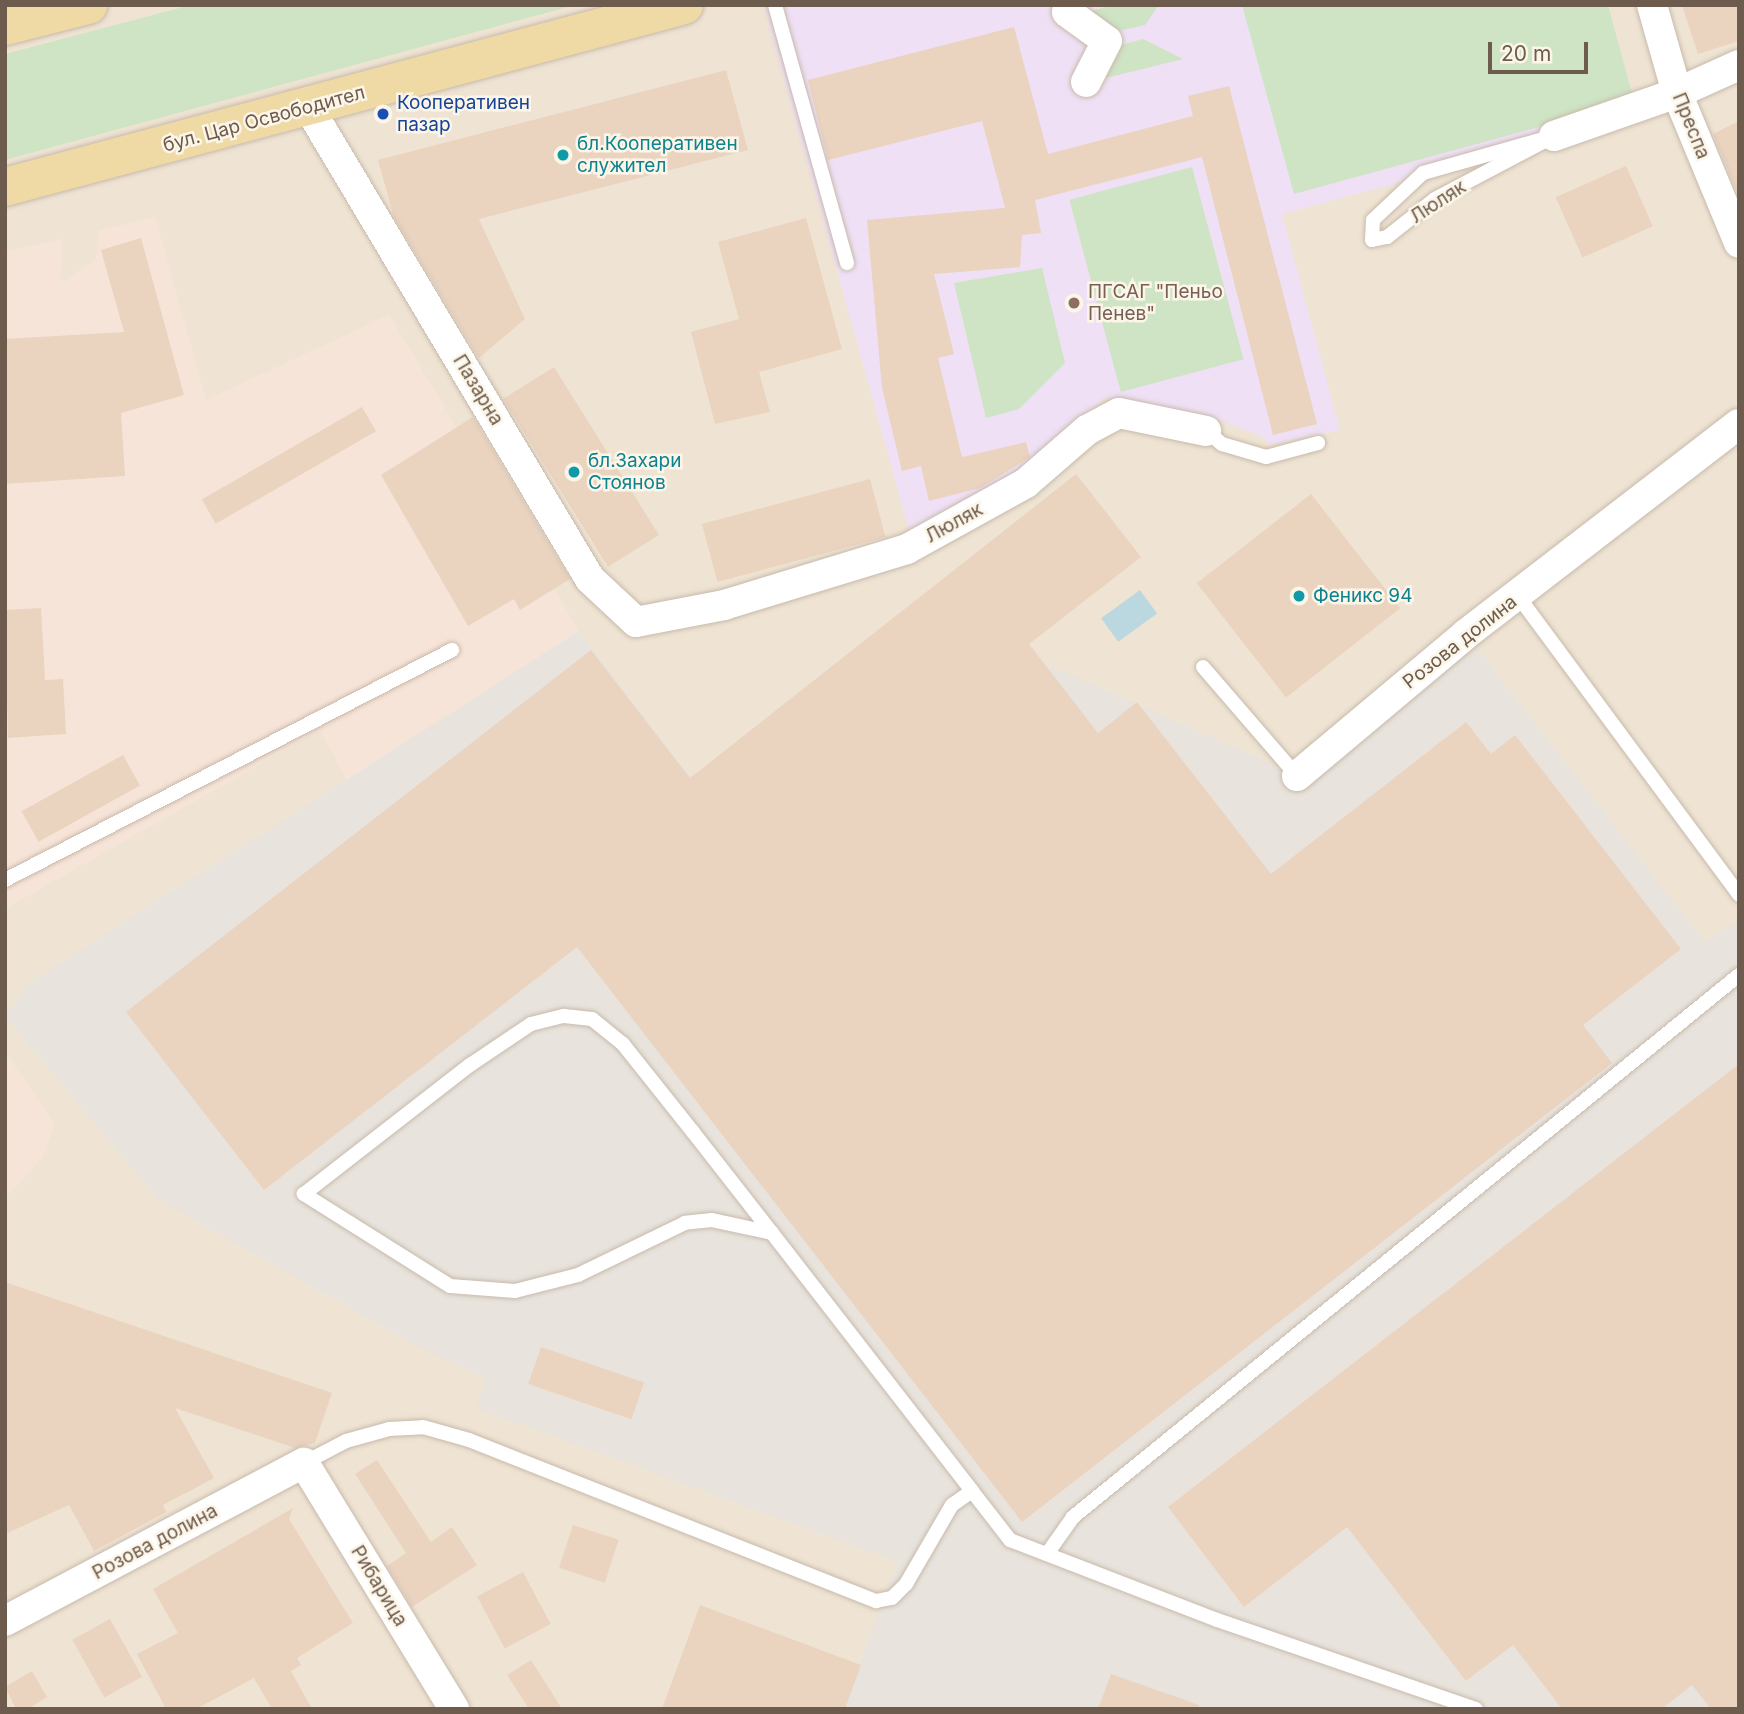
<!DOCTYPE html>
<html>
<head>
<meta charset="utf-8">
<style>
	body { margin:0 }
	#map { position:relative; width:1744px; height:1714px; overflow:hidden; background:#f9f2e3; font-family:Inter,sans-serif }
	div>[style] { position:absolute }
	.residential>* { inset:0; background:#efe4d3; transform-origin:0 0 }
	.commercial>* { inset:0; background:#f7e4d8 }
	.industrial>* { inset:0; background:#e8e4dd }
	.education>* { inset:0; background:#efe0f5 }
	.green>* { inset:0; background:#cee4c4; transform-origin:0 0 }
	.water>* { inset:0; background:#bbd7df; transform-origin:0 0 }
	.building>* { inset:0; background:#ead3bf; transform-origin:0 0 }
	.roads { filter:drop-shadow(0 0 2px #c8baac) drop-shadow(0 0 2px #c8baac) }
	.lane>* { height:14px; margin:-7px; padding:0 7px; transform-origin:7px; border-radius:7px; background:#fff }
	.street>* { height:30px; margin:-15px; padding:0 15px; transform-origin:15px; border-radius:15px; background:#fff }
	.primary>* { height:38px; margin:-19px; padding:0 19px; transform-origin:19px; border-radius:19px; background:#efd9a4 }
	.dots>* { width:19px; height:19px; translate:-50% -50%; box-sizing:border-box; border:4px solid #fcf6e9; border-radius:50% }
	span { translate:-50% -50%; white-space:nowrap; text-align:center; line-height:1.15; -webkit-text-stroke:5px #fcf6e9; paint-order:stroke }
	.transit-label { font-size:19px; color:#164399 }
	.left { translate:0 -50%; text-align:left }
	.street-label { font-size:19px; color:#6d5b4d }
	.culture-label { font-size:19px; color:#0d838f }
	.education-label { font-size:19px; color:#785e54 }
	.frame { position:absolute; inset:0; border:7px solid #6d5b4d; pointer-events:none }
	.scale { position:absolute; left:1488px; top:42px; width:100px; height:32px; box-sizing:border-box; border:4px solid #6d5b4d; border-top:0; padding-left:9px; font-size:21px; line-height:24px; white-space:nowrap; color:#6d5b4d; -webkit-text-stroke:5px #fcf6e9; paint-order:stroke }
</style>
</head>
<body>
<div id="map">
	<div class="residential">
		<i style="left:5px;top:5px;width:1734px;height:1704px"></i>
	</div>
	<div class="commercial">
		<i style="clip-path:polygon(155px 217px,206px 400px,389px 315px,579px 631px,347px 781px,320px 730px,5px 909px,5px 252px,62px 239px,60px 283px,96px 259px,99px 231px)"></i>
		<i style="clip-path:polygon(5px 1052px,55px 1125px,42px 1158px,5px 1198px)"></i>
	</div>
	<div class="industrial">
		<i style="clip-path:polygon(579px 631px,769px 879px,1043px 662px,1297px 775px,1466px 634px,1704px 941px,1739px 920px,1739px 1709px,842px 1709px,898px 1562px,476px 1408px,486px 1379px,413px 1344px,159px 1200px,5px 1017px,27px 984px)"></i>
	</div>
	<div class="education">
		<i style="clip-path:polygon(791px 5px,1608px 5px,1638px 118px,1282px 214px,1340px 430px,1270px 445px,1261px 436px,1217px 419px,1104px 398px,1021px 481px,910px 534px,765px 12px)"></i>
	</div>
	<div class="green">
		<i style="clip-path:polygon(191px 5px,575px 5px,5px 160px,5px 54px)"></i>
		<i style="clip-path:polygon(1113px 5px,1159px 5px,1145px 25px,1109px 33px,1081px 14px)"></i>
		<i style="clip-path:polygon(1242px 5px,1608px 5px,1634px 101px,1294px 194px)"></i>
		<i style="clip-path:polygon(1143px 39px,1183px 59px,1102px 79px,1114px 47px)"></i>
		<i style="left:1192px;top:167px;width:199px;height:127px;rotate:75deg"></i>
		<i style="clip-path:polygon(1042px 268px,1065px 363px,1019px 409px,986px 418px,954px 283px)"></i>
	</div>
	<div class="water">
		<i style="left:1140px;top:590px;width:29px;height:48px;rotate:54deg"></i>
	</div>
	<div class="building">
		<i style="clip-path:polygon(1682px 5px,1739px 5px,1739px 41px,1698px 54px)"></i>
		<i style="clip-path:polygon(1014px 27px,1048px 154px,1193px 116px,1188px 96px,1229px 86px,1317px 424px,1273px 435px,1202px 157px,1035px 200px,1041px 233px,1022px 235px,1020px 267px,934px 274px,954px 354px,938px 358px,962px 457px,1026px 442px,1030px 457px,980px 488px,929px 501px,921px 466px,902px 471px,882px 388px,867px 220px,1005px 208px,982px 121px,828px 160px,808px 80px)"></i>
		<i style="clip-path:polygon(726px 70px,748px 150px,479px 219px,525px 319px,479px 358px,394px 217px,378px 160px)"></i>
		<i style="clip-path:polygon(1739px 121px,1739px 197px,1713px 134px)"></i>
		<i style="left:1626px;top:166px;width:66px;height:77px;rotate:66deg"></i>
		<i style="clip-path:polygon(806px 218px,842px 349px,759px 372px,770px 412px,715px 424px,691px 332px,739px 319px,718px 242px)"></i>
		<i style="clip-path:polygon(141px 238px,184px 395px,121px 413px,125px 476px,5px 484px,5px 339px,124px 332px,101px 250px)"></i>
		<i style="left:554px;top:367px;width:198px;height:60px;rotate:58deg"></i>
		<i style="left:362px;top:407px;width:28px;height:185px;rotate:60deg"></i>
		<i style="clip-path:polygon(473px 417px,570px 579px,520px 610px,514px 599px,468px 626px,381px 475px)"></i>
		<i style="clip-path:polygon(1076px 474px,1141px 557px,1029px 644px,1098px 733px,1137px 702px,1271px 874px,1466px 722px,1491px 754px,1515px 735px,1681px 949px,1583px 1025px,1612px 1063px,1022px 1522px,577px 947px,264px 1190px,126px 1012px,591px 650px,690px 778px)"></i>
		<i style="left:870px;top:479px;width:60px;height:174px;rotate:75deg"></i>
		<i style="left:1311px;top:494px;width:145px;height:145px;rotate:52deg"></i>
		<i style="clip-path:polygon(41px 608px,45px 680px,63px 679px,66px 734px,8px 738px,5px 610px)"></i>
		<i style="left:123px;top:755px;width:35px;height:116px;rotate:61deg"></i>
		<i style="clip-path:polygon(1739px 1064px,1739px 1709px,1711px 1709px,1692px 1685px,1662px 1709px,1562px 1709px,1513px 1645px,1466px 1681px,1347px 1527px,1244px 1607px,1168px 1507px)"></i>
		<i style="clip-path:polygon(5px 1282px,332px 1393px,315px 1443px,295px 1448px,175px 1408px,214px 1478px,163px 1505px,166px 1512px,94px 1551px,69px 1505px,5px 1534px)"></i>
		<i style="left:541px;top:1347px;width:109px;height:39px;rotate:19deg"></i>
		<i style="clip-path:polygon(377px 1460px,431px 1542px,452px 1527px,477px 1565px,412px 1607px,387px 1566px,406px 1553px,355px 1474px)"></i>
		<i style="clip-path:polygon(293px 1508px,289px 1519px,353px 1623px,297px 1658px,301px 1665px,291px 1671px,312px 1709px,272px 1709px,254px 1678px,196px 1709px,166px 1709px,137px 1654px,178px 1633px,153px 1589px)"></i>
		<i style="left:573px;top:1525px;width:48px;height:45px;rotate:18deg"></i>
		<i style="left:523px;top:1572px;width:59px;height:52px;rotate:62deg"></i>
		<i style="clip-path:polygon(700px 1605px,861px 1665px,845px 1709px,662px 1709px)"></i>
		<i style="left:110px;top:1619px;width:66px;height:43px;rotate:61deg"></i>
		<i style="clip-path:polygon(531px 1660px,562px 1709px,529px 1709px,507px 1675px)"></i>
		<i style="clip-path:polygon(32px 1671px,47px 1697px,28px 1709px,16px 1709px,5px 1687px)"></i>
		<i style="clip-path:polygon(1111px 1674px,1199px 1705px,1198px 1709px,1098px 1709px)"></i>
	</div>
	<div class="roads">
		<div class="lane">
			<i style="left:775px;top:5px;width:268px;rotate:74.4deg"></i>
			<i style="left:1554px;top:136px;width:135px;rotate:152.1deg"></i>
			<i style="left:1435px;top:199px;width:61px;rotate:141.6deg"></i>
			<i style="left:1387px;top:237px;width:15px;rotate:169deg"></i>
			<i style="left:1372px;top:240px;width:20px;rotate:-87deg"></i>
			<i style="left:1373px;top:220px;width:69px;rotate:-43.2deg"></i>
			<i style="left:1423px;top:173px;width:136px;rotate:-15.8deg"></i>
			<i style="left:1206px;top:431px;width:21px;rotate:39deg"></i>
			<i style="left:1222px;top:444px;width:46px;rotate:16.5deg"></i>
			<i style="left:1266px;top:457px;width:54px;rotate:-15.1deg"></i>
			<i style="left:1518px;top:596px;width:372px;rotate:53.5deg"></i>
			<i style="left:1203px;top:667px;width:144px;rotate:49.2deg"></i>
			<i style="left:5px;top:880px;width:503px;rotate:-27.23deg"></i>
			<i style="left:772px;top:1233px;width:61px;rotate:-167.8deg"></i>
			<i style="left:712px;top:1220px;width:27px;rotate:174deg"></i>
			<i style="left:685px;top:1223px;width:119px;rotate:154.1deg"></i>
			<i style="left:578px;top:1275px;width:65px;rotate:165.7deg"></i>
			<i style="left:515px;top:1291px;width:65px;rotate:-175.6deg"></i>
			<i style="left:450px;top:1286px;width:173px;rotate:-147.8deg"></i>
			<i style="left:304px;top:1194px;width:210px;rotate:-37.9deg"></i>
			<i style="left:470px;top:1065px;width:73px;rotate:-33.9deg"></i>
			<i style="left:531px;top:1024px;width:34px;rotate:-14deg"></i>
			<i style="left:564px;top:1016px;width:28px;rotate:6deg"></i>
			<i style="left:592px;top:1019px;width:40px;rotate:39deg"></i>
			<i style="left:623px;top:1044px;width:112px;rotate:51.5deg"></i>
			<i style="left:693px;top:1132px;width:128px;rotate:52deg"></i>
			<i style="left:772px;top:1233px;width:326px;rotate:52.2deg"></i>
			<i style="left:972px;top:1491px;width:62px;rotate:52.2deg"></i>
			<i style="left:1010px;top:1540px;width:222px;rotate:21.1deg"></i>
			<i style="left:1217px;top:1620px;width:274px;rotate:19deg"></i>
			<i style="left:304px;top:1463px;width:47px;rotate:-27.6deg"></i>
			<i style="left:346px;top:1441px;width:45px;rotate:-15.6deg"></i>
			<i style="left:389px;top:1429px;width:34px;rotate:-3deg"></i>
			<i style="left:423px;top:1427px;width:48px;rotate:15.8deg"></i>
			<i style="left:469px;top:1440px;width:438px;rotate:21.6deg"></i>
			<i style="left:876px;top:1601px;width:16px;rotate:-11deg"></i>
			<i style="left:892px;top:1598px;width:20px;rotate:-45deg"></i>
			<i style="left:906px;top:1584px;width:91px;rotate:-59.8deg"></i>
			<i style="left:952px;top:1505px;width:24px;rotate:-35deg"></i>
			<i style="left:1047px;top:1554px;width:45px;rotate:-54.9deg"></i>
			<i style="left:1073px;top:1517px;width:859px;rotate:-39.14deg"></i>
		</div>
		<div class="street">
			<i style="left:1652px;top:5px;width:91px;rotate:74.1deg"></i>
			<i style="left:1677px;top:93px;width:162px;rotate:67.5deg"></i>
			<i style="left:1067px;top:12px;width:49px;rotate:35.9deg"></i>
			<i style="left:1107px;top:41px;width:46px;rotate:117.1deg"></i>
			<i style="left:309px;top:108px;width:548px;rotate:59.18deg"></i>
			<i style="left:590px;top:579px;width:63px;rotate:43.1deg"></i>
			<i style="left:636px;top:622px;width:90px;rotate:-10.9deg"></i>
			<i style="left:724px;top:605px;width:191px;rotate:-17deg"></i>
			<i style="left:907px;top:549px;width:136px;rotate:-29deg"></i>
			<i style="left:1026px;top:483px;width:81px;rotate:-41deg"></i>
			<i style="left:1087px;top:430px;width:36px;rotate:-28deg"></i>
			<i style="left:1119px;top:413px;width:89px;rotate:11.7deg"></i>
			<i style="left:1554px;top:136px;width:130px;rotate:-19.3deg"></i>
			<i style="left:1677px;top:93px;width:68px;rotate:-24.3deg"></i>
			<i style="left:1297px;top:776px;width:221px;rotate:-40deg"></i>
			<i style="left:1466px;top:634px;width:344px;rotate:-37.6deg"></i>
			<i style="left:5px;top:1621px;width:338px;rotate:-27.9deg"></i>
			<i style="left:304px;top:1463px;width:288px;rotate:58.6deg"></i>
		</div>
		<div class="primary">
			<i style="left:5px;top:26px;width:86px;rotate:-14.2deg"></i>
			<i style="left:5px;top:187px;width:703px;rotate:-15deg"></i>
		</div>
	</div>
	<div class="dots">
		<i style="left:383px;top:114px;background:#1a4fb4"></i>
		<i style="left:563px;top:155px;background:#0f9aa8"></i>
		<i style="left:1074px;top:303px;background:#8d6e63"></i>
		<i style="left:574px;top:472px;background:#0f9aa8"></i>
		<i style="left:1299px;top:596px;background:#0f9aa8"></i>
	</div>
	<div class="transit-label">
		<span class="left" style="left:397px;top:114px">Кооперативен<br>пазар</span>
	</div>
	<div class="street-label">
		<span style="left:264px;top:119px;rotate:-15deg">бул. Цар Освободител</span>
		<span style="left:1691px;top:126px;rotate:68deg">Преспа</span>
		<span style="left:1438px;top:202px;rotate:-33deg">Люляк</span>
		<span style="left:478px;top:390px;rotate:59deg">Пазарна</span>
		<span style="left:954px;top:523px;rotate:-29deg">Люляк</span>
		<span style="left:1460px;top:642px;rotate:-38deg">Розова долина</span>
		<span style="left:155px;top:1542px;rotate:-28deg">Розова долина</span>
		<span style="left:379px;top:1586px;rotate:59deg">Рибарица</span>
	</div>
	<div class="culture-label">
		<span class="left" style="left:577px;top:155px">бл.Кооперативен<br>служител</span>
		<span class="left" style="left:588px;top:472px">бл.Захари<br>Стоянов</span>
		<span class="left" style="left:1313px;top:596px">Феникс 94</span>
	</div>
	<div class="education-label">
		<span class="left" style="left:1088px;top:303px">ПГСАГ "Пеньо<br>Пенев"</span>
	</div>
	<div class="frame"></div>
	<div class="scale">20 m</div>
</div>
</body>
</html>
